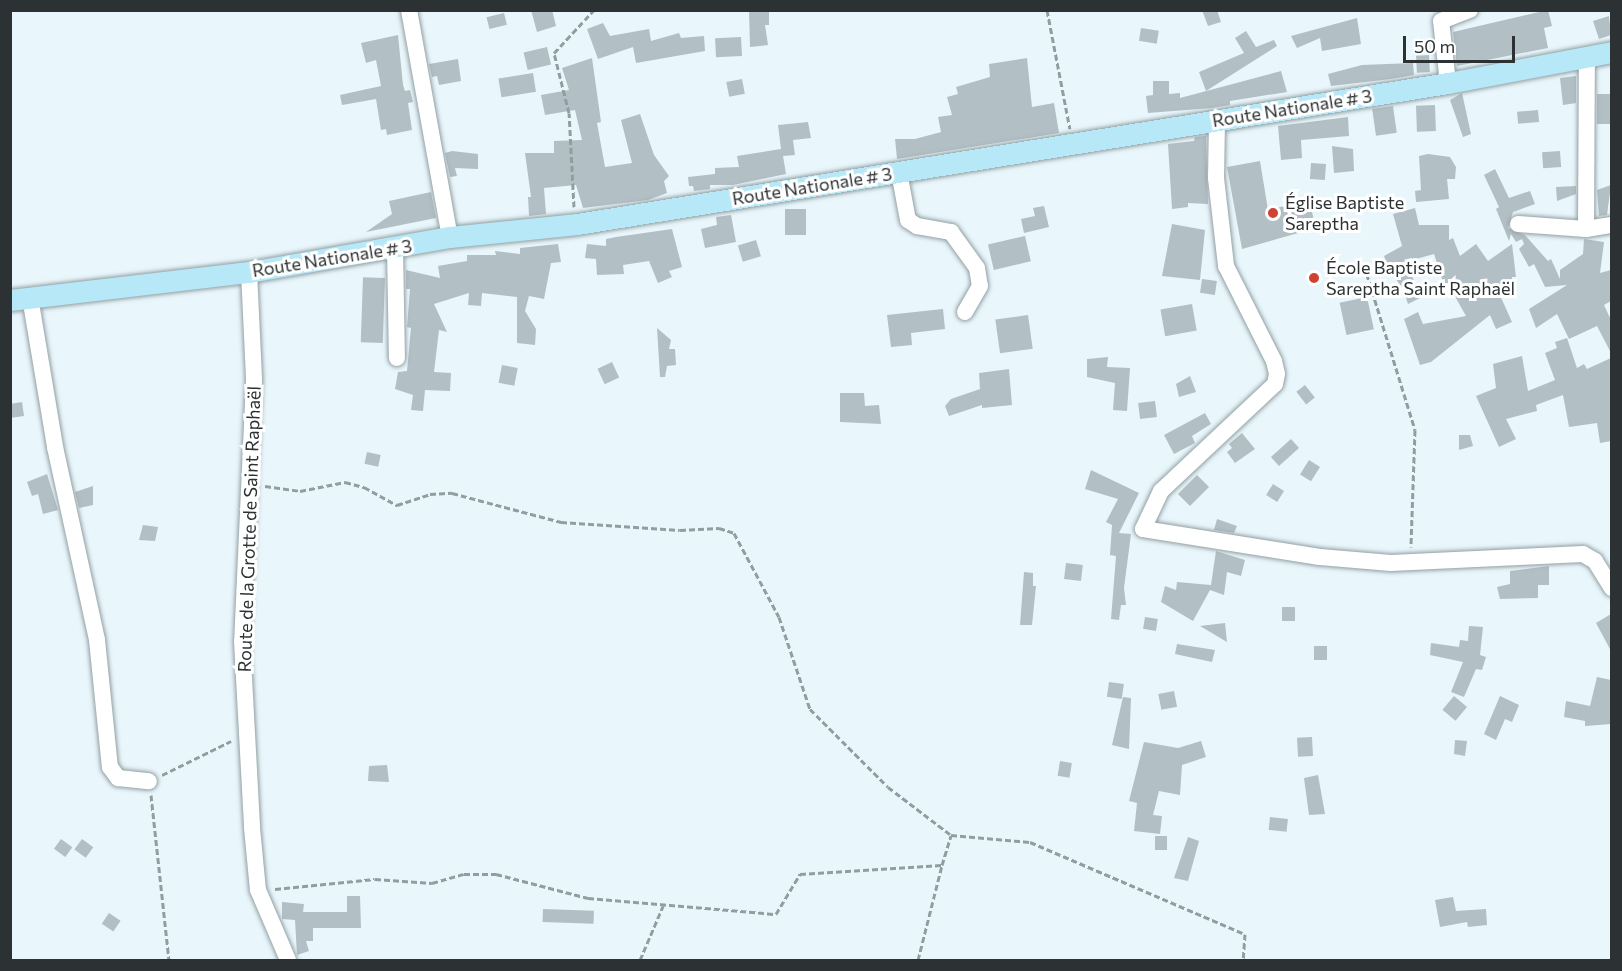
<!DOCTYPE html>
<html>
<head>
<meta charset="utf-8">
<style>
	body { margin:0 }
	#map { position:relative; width:1622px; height:971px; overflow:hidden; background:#e9f7fc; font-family:Commissioner,sans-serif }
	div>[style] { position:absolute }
	.building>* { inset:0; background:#b2bfc4; transform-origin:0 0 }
	.path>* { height:3px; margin-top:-1.5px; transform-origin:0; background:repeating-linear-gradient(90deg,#929da0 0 6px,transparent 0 9px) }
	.roads { filter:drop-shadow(0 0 2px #929fa3) drop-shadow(0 0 2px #929fa3) }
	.minor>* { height:16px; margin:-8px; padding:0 8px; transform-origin:8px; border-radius:8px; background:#fff }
	.major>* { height:21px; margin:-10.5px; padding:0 10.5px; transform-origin:10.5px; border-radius:10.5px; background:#b6e8f8 }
	.dots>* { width:16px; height:16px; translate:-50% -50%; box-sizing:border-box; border:3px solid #fff; border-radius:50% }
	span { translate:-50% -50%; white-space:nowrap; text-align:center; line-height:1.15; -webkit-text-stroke:6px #fff; paint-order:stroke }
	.street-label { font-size:18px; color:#2c3233 }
	.poi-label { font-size:18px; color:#2c3233 }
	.left { translate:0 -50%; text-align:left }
	.frame { position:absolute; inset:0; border:12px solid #2c3233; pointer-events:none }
	.scale { position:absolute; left:1403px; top:36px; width:112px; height:27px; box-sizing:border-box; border:3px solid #2c3233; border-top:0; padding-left:8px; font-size:18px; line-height:21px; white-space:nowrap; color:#2c3233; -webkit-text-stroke:4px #fff; paint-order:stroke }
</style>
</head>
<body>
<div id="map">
	<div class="building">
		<i style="clip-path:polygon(531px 10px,552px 10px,556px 26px,537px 32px)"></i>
		<i style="clip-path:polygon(749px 10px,769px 10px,769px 25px,765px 25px,768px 45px,750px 47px)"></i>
		<i style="clip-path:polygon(1202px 10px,1217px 10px,1221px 22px,1208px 26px)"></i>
		<i style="clip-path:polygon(1548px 10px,1552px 26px,1544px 28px,1548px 48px,1457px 66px,1453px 32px)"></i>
		<i style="left:504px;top:13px;width:12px;height:18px;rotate:76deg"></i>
		<i style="clip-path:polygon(1609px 16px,1611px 35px,1599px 39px,1593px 21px)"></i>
		<i style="clip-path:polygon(1357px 18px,1361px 44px,1322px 51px,1320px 38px,1297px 48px,1291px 36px)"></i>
		<i style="clip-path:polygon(603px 23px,610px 36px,649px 29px,651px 41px,679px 33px,681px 38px,704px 36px,705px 51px,636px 63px,633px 47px,598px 59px,587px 29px)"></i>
		<i style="left:1141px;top:28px;width:18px;height:13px;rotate:9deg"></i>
		<i style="clip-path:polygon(1246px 31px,1256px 47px,1274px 40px,1277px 46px,1206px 91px,1199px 72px,1244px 53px,1235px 38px)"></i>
		<i style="clip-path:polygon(398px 35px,403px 85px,405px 91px,410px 90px,413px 102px,408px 103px,412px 130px,387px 135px,386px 129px,381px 130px,376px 99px,342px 105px,340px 95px,381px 86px,376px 60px,366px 63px,361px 43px)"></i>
		<i style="left:741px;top:37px;width:19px;height:26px;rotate:87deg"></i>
		<i style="left:547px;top:47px;width:18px;height:24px;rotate:77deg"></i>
		<i style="left:1429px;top:55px;width:17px;height:13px;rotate:87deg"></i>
		<i style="clip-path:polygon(592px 58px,601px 122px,597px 123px,605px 167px,632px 163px,621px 120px,640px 114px,654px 155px,669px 176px,664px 181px,667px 193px,648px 200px,583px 208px,576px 185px,544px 188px,546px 214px,529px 216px,528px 197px,531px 197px,525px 153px,554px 153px,554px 141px,582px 140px,575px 110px,545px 115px,541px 95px,569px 90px,562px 68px)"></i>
		<i style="clip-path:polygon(1027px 58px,1032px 107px,1054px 103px,1059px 133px,897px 159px,895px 139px,915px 139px,941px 132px,938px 117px,952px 115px,947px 97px,958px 94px,956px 87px,990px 77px,989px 64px)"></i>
		<i style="clip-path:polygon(458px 59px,461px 81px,439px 85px,437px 76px,432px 77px,429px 64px)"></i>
		<i style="clip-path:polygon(1413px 63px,1414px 75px,1391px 79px,1331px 86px,1328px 74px,1362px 65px)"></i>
		<i style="clip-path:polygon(1281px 71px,1287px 92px,1230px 101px,1230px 105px,1212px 108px,1148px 113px,1146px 96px,1153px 95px,1153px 81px,1169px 81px,1169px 94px,1180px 93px,1180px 98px)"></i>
		<i style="left:533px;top:73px;width:19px;height:35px;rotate:81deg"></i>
		<i style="clip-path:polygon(1576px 76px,1576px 103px,1563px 105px,1560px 78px)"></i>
		<i style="left:742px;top:79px;width:15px;height:16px;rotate:79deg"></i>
		<i style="clip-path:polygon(1462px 93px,1471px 134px,1463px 137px,1450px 100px)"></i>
		<i style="left:1611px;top:94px;width:30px;height:14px;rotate:90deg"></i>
		<i style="left:1435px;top:105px;width:26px;height:19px;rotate:88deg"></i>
		<i style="left:1393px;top:106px;width:27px;height:21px;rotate:82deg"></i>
		<i style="left:1538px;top:110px;width:12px;height:21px;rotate:85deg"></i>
		<i style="clip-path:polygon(1348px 117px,1349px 136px,1301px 140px,1302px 158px,1281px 160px,1278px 126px)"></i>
		<i style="clip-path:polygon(808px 122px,811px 138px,793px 140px,795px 155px,783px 156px,786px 174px,733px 185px,710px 185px,710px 189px,694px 191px,693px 186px,689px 186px,688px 177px,715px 174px,715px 168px,739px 167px,737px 156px,781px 149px,778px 125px)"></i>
		<i style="clip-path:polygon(1206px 136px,1208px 204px,1188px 203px,1188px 207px,1172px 209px,1168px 144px,1194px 141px,1195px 137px)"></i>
		<i style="clip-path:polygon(1332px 146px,1353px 149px,1354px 171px,1334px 173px)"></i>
		<i style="clip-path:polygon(452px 151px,478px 154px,478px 169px,455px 168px,457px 176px,450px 177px,445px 153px)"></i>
		<i style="left:1560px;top:151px;width:16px;height:18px;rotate:86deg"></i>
		<i style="clip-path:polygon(1428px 154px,1450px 157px,1456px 167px,1455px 179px,1447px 179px,1449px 199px,1416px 202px,1415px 191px,1421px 190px,1419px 156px)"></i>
		<i style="clip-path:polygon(1260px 161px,1268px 210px,1309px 200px,1316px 228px,1242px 249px,1227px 167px)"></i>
		<i style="left:1311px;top:163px;width:15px;height:16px;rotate:4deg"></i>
		<i style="clip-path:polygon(1495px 169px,1509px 198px,1530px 191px,1535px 204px,1513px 212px,1508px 228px,1525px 235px,1548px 261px,1551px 259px,1560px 279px,1560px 270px,1583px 254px,1584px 239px,1604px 242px,1600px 273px,1611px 270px,1611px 301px,1604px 305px,1611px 320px,1611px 353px,1597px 326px,1569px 339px,1557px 314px,1536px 328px,1529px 309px,1567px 285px,1545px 287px,1534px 264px,1529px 267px,1519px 249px,1524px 244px,1522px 239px,1516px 242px,1511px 234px,1509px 241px,1496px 209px,1499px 207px,1484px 175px)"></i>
		<i style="clip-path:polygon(1611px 185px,1607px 215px,1599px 216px,1597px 190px)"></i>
		<i style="clip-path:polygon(1576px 186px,1576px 194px,1557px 201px,1556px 187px)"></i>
		<i style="clip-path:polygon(431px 192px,436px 218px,366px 232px,392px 214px,389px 201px)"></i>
		<i style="clip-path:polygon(1044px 206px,1049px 227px,1024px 233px,1021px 219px,1035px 216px,1033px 208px)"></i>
		<i style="clip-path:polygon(1415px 208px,1419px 225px,1449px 225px,1449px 240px,1453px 238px,1460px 256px,1476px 244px,1488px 261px,1512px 244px,1516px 277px,1512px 277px,1513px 291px,1499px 293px,1512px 322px,1496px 329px,1490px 315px,1431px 362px,1420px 365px,1404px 319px,1418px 312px,1423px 324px,1466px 316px,1448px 284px,1444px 285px,1434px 254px,1405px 262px,1422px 297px,1408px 304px,1403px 289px,1388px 268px,1384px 256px,1402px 246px,1393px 214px)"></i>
		<i style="left:785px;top:209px;width:21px;height:26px"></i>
		<i style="clip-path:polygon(731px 215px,736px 242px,705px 248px,701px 229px,717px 225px,716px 217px)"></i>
		<i style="clip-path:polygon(1172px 224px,1205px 230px,1200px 280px,1162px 276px)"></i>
		<i style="clip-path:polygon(672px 229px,682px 267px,669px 271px,672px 277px,658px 283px,649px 261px,623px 265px,624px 274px,597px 275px,596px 259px,585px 258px,587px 244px,606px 246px,606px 239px,616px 237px)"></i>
		<i style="left:1025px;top:236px;width:26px;height:38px;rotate:77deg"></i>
		<i style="left:756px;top:240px;width:17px;height:19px;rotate:73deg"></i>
		<i style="clip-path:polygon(558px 244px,561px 262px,551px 263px,544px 299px,529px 296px,525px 311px,536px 329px,535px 345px,517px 343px,517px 297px,482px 293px,481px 306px,468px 305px,469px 293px,434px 304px,447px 332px,439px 330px,434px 372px,451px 373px,450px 391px,425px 390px,423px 411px,411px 410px,413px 395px,395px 389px,398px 372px,407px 371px,411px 328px,407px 327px,410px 289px,406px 289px,406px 270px,440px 278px,438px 266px,467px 261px,467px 255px,496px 255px,495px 251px,520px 254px,520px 248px)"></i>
		<i style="left:385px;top:278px;width:65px;height:22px;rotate:92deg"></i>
		<i style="left:1202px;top:279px;width:15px;height:14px;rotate:8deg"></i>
		<i style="left:1367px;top:297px;width:33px;height:28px;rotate:78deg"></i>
		<i style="left:1192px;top:304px;width:27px;height:32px;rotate:80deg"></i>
		<i style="clip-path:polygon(943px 309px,945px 329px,911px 333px,912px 345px,891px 347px,887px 315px)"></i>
		<i style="left:1028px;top:315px;width:34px;height:33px;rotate:82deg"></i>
		<i style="clip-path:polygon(657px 328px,671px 340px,669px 349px,675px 349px,676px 365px,667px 366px,665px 377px,660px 377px)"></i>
		<i style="clip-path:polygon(1567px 338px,1577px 368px,1584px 364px,1587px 369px,1611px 358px,1611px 441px,1600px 443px,1597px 423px,1569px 427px,1563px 395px,1536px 405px,1537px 411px,1506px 419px,1516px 439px,1499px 447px,1476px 396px,1496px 388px,1493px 364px,1522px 356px,1528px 391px,1555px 380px,1545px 353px,1557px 348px,1555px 342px)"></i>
		<i style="clip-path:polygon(1108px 357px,1107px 367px,1130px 368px,1127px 411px,1113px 410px,1115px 383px,1087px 377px,1087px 359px)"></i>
		<i style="left:612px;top:362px;width:17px;height:16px;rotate:65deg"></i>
		<i style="left:502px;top:365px;width:16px;height:18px;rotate:11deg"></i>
		<i style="clip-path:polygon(1009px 369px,1012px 405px,982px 408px,982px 405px,949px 416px,945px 406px,951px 399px,980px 389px,979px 373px)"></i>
		<i style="clip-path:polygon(1190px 376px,1196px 392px,1179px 397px,1176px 384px)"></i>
		<i style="left:1305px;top:385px;width:16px;height:11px;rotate:52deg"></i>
		<i style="clip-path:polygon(840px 393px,864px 393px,865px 406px,879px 405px,881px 424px,840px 422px)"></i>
		<i style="left:1155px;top:401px;width:16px;height:17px;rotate:83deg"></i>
		<i style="clip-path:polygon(22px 402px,24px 416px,10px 418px,10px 404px)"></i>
		<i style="clip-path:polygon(1205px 413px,1211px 424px,1192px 436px,1195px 443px,1174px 454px,1164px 435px)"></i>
		<i style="clip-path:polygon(1242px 433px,1255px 449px,1235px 463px,1227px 452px,1232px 448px,1229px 444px)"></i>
		<i style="clip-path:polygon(1459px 435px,1470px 435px,1473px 446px,1459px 450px)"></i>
		<i style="left:1291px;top:439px;width:12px;height:27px;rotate:48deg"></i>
		<i style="left:367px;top:452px;width:14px;height:12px;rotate:12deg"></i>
		<i style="left:1309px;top:460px;width:13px;height:17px;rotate:32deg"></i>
		<i style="clip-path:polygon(1091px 470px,1139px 493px,1119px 533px,1131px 534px,1124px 588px,1126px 605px,1121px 605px,1119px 620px,1111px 619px,1116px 556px,1110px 555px,1112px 525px,1106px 522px,1118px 499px,1085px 489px)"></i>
		<i style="clip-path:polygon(47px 474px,58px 510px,43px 514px,38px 494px,32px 496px,27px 482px)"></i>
		<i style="left:1197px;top:475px;width:17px;height:27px;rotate:45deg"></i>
		<i style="left:1273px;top:484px;width:13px;height:13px;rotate:32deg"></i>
		<i style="clip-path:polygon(93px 486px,93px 505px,79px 508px,75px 492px)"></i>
		<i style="clip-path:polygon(1217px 519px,1237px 526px,1234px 533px,1214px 530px)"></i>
		<i style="clip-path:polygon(143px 525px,158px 527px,155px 541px,139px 540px)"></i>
		<i style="clip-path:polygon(1216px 551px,1245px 560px,1241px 576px,1227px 572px,1224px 595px,1210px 590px,1193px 621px,1161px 602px,1165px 586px,1176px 590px,1177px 582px,1211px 585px)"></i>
		<i style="left:1066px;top:563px;width:17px;height:16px;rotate:7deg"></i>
		<i style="clip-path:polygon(1549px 566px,1549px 585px,1538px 585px,1538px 598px,1500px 599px,1497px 587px,1510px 584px,1510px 571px)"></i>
		<i style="clip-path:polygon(1024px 572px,1033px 573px,1033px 586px,1036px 586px,1032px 625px,1020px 625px)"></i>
		<i style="left:1295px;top:607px;width:14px;height:13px;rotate:90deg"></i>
		<i style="clip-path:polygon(1611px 614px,1611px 651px,1596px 623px)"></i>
		<i style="left:1145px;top:617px;width:13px;height:12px;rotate:9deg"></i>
		<i style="clip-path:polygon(1225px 623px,1227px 642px,1200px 626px)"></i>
		<i style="clip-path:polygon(1469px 626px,1483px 627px,1480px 655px,1486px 657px,1482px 670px,1476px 669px,1464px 697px,1451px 692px,1463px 662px,1430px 655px,1431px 643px,1459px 647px,1460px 640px,1468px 641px)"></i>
		<i style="clip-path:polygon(1177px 644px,1215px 650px,1212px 662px,1175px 654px)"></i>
		<i style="left:1314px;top:646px;width:13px;height:14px"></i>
		<i style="clip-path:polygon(1597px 677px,1611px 680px,1611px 724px,1585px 726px,1585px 721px,1564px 717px,1566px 701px,1590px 706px)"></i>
		<i style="left:1109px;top:682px;width:15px;height:15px;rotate:8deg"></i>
		<i style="left:1174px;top:691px;width:16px;height:16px;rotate:79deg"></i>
		<i style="left:1454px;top:696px;width:17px;height:18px;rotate:40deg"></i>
		<i style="clip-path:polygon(1500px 696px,1519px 705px,1512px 722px,1505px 719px,1496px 740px,1484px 734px)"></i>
		<i style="clip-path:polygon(1123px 697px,1131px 698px,1129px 749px,1112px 745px)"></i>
		<i style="left:1312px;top:737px;width:19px;height:15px;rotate:87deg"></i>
		<i style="clip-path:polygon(1455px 740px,1467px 741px,1465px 756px,1454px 754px)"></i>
		<i style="clip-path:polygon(1201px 741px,1206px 757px,1182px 765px,1180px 795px,1159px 791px,1153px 815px,1162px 816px,1160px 834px,1134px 831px,1137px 803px,1129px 801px,1144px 742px,1178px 748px)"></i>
		<i style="left:1060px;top:761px;width:12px;height:15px;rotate:9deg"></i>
		<i style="clip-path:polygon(387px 765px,389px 782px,368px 781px,369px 766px)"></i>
		<i style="clip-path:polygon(1318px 775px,1325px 814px,1309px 815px,1304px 778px)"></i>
		<i style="left:1270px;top:817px;width:18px;height:13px;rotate:6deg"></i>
		<i style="left:1155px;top:836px;width:12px;height:14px"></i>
		<i style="clip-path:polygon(1188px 837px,1199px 841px,1188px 881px,1174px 878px)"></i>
		<i style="left:61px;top:839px;width:14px;height:12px;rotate:36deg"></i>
		<i style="left:82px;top:839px;width:14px;height:13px;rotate:36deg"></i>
		<i style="clip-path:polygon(347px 896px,360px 896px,361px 928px,313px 928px,313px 941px,306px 941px,309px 951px,297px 955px,295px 920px,282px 919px,282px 902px,304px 904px,303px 912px,347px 912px)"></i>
		<i style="clip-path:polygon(1453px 897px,1456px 911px,1486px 909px,1487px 925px,1468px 927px,1467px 922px,1440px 927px,1435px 900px)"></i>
		<i style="left:543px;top:909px;width:51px;height:13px;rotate:2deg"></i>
		<i style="left:109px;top:913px;width:14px;height:13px;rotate:34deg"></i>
	</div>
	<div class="path">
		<i style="left:1047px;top:10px;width:121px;rotate:79.1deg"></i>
		<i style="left:574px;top:207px;width:94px;rotate:-93deg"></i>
		<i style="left:569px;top:113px;width:62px;rotate:-104deg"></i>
		<i style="left:554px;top:53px;width:59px;rotate:-47.1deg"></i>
		<i style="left:1364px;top:265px;width:173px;rotate:72.8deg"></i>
		<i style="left:1415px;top:430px;width:117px;rotate:92deg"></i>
		<i style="left:265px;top:486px;width:35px;rotate:8deg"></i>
		<i style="left:300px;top:491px;width:46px;rotate:-11.3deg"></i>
		<i style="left:345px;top:482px;width:20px;rotate:15deg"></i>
		<i style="left:364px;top:487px;width:38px;rotate:29deg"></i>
		<i style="left:397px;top:505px;width:35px;rotate:-18deg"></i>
		<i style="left:430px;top:494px;width:22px;rotate:-3deg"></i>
		<i style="left:452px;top:493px;width:113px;rotate:14.9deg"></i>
		<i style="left:561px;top:522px;width:119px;rotate:3.8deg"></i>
		<i style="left:680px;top:530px;width:39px;rotate:-3deg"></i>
		<i style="left:719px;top:528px;width:16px;rotate:18deg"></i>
		<i style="left:734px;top:533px;width:95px;rotate:61.8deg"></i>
		<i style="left:779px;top:617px;width:97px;rotate:71.4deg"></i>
		<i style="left:810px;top:709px;width:110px;rotate:45deg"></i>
		<i style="left:888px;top:787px;width:79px;rotate:37.3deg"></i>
		<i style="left:951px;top:835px;width:79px;rotate:5.1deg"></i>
		<i style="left:1030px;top:842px;width:234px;rotate:23.2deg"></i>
		<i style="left:1245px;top:934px;width:26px;rotate:94deg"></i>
		<i style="left:162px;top:775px;width:77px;rotate:-26.2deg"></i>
		<i style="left:151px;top:795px;width:166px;rotate:83.8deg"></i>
		<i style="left:275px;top:889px;width:100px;rotate:-5.7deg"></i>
		<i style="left:375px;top:879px;width:57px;rotate:4deg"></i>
		<i style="left:432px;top:883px;width:33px;rotate:-16deg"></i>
		<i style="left:464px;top:874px;width:32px"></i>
		<i style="left:496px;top:874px;width:95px;rotate:14.6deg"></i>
		<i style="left:588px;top:898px;width:189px;rotate:4.9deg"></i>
		<i style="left:776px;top:914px;width:47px;rotate:-59deg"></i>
		<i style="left:800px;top:874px;width:142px;rotate:-3.6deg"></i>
		<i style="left:942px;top:865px;width:31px;rotate:-73deg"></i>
		<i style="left:640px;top:960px;width:59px;rotate:-66.9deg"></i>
		<i style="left:918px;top:960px;width:98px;rotate:-75.8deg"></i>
	</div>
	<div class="roads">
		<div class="minor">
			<i style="left:409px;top:10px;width:231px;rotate:79.8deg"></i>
			<i style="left:1448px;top:83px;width:62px;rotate:-96.4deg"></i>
			<i style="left:1441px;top:21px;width:31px;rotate:-21deg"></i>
			<i style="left:1217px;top:121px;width:57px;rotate:91deg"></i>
			<i style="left:1216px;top:178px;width:89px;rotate:83.5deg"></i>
			<i style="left:1226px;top:266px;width:106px;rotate:63.2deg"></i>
			<i style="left:1274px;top:361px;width:13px;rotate:77deg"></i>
			<i style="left:1277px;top:374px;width:10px;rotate:101deg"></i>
			<i style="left:1275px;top:384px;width:156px;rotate:136.8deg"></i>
			<i style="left:1161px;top:491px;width:42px;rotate:115.3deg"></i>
			<i style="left:1143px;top:529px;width:179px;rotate:9deg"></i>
			<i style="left:1320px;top:557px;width:71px;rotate:4.8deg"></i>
			<i style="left:1391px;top:563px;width:192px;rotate:-2.7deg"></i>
			<i style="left:1583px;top:554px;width:14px;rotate:30deg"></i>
			<i style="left:1595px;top:561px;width:32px;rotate:58deg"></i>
			<i style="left:899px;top:172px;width:49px;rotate:79.4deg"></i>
			<i style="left:908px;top:220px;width:11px;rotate:34deg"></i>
			<i style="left:917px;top:226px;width:35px;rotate:10deg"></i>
			<i style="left:951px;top:232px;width:44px;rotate:54.2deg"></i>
			<i style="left:977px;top:268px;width:18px;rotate:81deg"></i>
			<i style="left:980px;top:286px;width:30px;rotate:120deg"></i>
			<i style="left:1518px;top:224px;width:68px;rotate:4.2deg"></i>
			<i style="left:1586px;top:229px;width:26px;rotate:-9deg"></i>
			<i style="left:1586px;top:229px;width:172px;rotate:-89.7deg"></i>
			<i style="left:395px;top:248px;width:110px;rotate:89deg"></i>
			<i style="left:249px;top:272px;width:108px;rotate:87.3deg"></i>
			<i style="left:254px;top:380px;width:261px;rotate:92.6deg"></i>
			<i style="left:242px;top:641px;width:187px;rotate:86.9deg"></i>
			<i style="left:252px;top:828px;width:62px;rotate:84.5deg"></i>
			<i style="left:258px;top:890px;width:76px;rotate:66.8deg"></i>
			<i style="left:30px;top:297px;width:152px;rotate:80.5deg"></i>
			<i style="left:55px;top:447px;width:198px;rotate:77.7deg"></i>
			<i style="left:97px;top:640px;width:128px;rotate:84.2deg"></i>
			<i style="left:110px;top:767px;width:14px;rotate:54deg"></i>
			<i style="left:118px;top:778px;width:31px;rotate:6deg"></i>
		</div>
		<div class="major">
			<i style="left:10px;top:300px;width:241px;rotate:-6.7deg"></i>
			<i style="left:249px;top:272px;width:204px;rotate:-9.9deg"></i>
			<i style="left:450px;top:237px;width:128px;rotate:-5.8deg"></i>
			<i style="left:577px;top:224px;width:882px;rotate:-9.2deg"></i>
			<i style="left:1448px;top:83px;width:167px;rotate:-10.7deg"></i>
		</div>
	</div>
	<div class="dots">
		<i style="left:1273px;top:213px;background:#ce4133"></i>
		<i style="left:1314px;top:278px;background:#ce4133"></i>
	</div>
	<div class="street-label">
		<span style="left:1292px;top:108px;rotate:-9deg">Route Nationale # 3</span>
		<span style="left:812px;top:186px;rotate:-9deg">Route Nationale # 3</span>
		<span style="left:332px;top:258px;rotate:-9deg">Route Nationale # 3</span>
		<span style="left:249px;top:529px;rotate:-88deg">Route de la Grotte de Saint Raphaël</span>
	</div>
	<div class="poi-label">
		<span class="left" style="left:1285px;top:213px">Église Baptiste<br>Sareptha</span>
		<span class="left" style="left:1326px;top:278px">École Baptiste<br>Sareptha Saint Raphaël</span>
	</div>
	<div class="frame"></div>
	<div class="scale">50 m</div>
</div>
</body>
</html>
